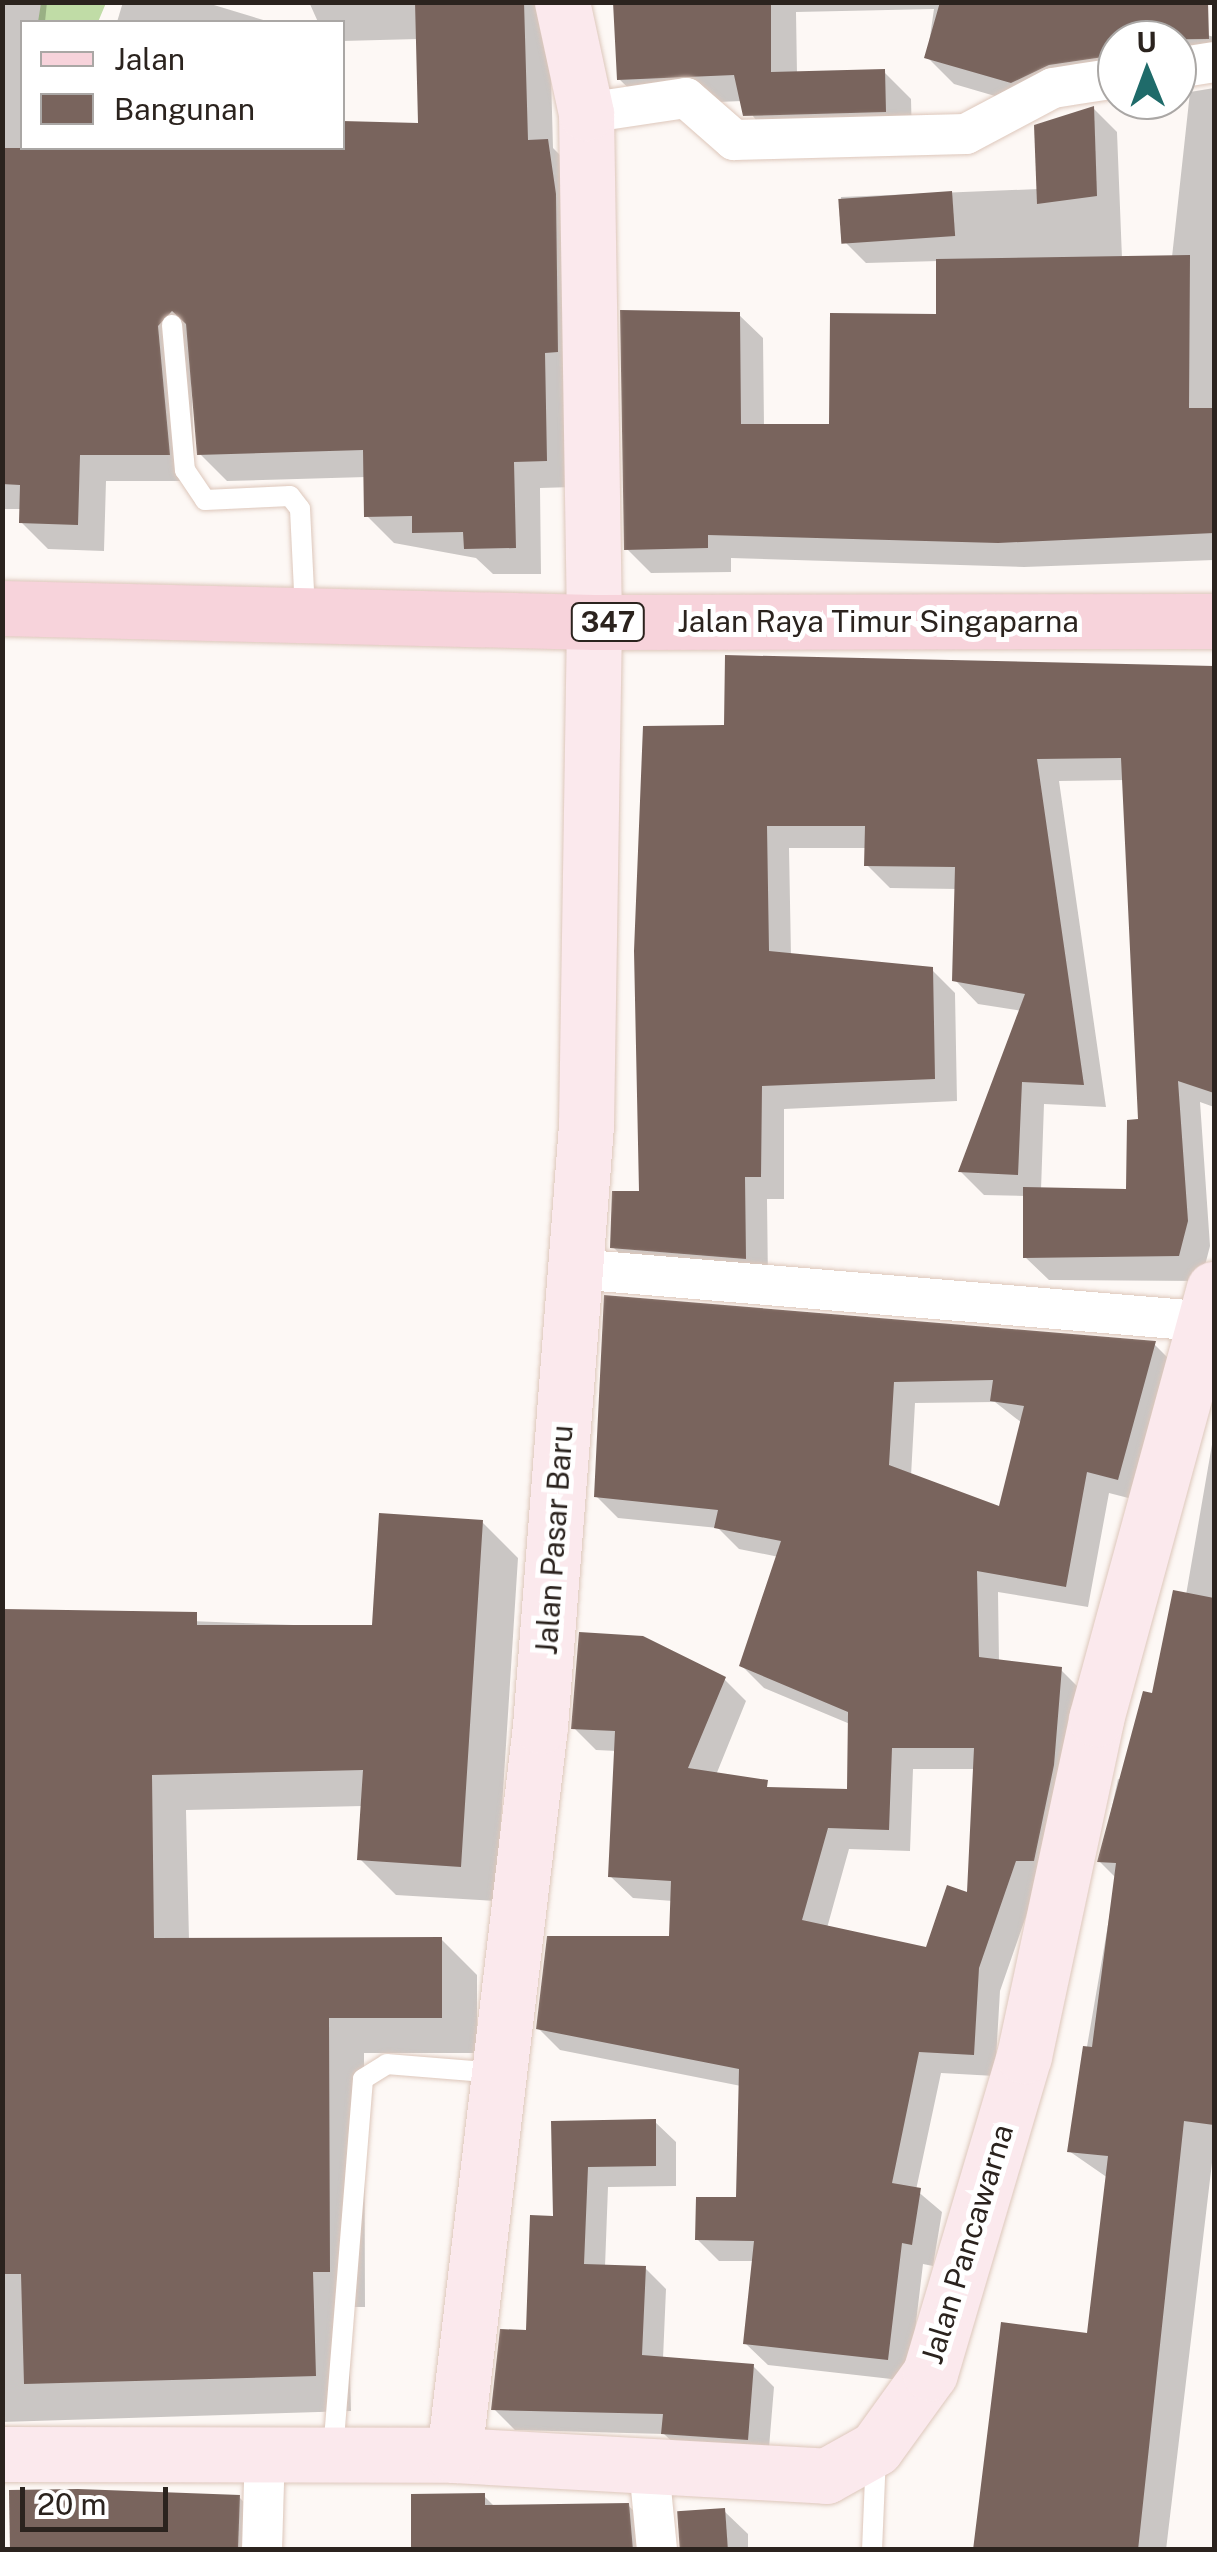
<!DOCTYPE html>
<html>
<head>
<meta charset="utf-8">
<style>
	body { margin:0 }
	#map { position:relative; width:1217px; height:2552px; overflow:hidden; background:#fdf8f5; font-family:"Public Sans",sans-serif }
	div>[style] { position:absolute }
	.green>* { inset:0; background:#c0dca6 }
	.shadow>* { inset:0; background:#0003 }
	.building>* { inset:0; background:#79645d; transform-origin:0 0 }
	.roads { filter:drop-shadow(0 0 2px #ddc7bb) drop-shadow(0 0 2px #ddc7bb) }
	.lane>* { height:20px; margin:-10px; padding:0 10px; transform-origin:10px; border-radius:10px; background:#fff }
	.street>* { height:40px; margin:-20px; padding:0 20px; transform-origin:20px; border-radius:20px; background:#fff }
	.secondary>* { height:55px; margin:-27.5px; padding:0 27.5px; transform-origin:27.5px; border-radius:27.5px; background:#fbe9ed }
	.primary>* { height:55px; margin:-27.5px; padding:0 27.5px; transform-origin:27.5px; border-radius:27.5px; background:#f7d3db }
	span { translate:-50% -50%; white-space:nowrap; text-align:center; line-height:1.15; -webkit-text-stroke:10px #fff; paint-order:stroke }
	.shield-label span { padding:2px 8px; background:#fff; border:2px solid; border-radius:8px; -webkit-text-stroke-width:0 }
	.shield-label { font-size:28px; color:#2b231e; font-weight:700 }
	.street-label { font-size:30px; color:#2b231e }
	.frame { position:absolute; inset:0; border:5px solid #2b231e; pointer-events:none }
	.legend { position:absolute; left:20px; top:20px; width:325px; height:130px; box-sizing:border-box; background:#fff; border:2px solid #aaa7a5; margin:0; padding:12px 18px; list-style:none; font-size:30px; color:#2b231e }
	.legend li { display:flex; align-items:center; gap:20px; height:50px }
	.legend b { width:50px; border:2px solid #aaa7a5 }
	.north { position:absolute; left:1097px; top:20px; width:100px; height:100px; box-sizing:border-box; background:#fff; border:2px solid #aaa7a5; border-radius:50%; rotate:359deg; font-size:28px; font-weight:700; line-height:40px; text-align:center; color:#2b231e }
	.north::after { content:''; display:block; margin:auto; width:35px; height:45px; background:#1f6b6a; clip-path:polygon(50% 0,100% 100%,50% 72%,0 100%) }
	.scale { position:absolute; left:20px; top:2487px; width:148px; height:45px; box-sizing:border-box; border:5px solid #2b231e; border-top:0; padding-left:12px; font-size:30px; line-height:35px; white-space:nowrap; color:#2b231e; -webkit-text-stroke:8px #fff; paint-order:stroke }
</style>
</head>
<body>
<div id="map">
	<div class="green">
		<i style="clip-path:polygon(41px 3px,41px 2px,106px 3px,98px 22px,38px 22px)"></i>
	</div>
	<div class="shadow">
		<i style="clip-path:polygon(2px 2px,47px 2px,45px 22px,22px 22px,22px 148px,342px 148px,421px 125px,418px 39px,342px 41px,342px 22px,318px 22px,309px 2px,549px 2px,553px 148px,574px 169px,573px 487px,540px 488px,541px 574px,493px 574px,476px 558px,394px 543px,367px 516px,366px 477px,227px 481px,200px 454px,190px 347px,195px 481px,106px 481px,104px 551px,48px 549px,21px 522px,22px 509px,2px 509px)"></i>
		<i style="clip-path:polygon(123px 2px,204px 2px,270px 22px,117px 22px)"></i>
		<i style="clip-path:polygon(615px 2px,1090px 2px,1214px 37px,1214px 68px,1177px 85px,1177px 40px,1117px 40px,1117px 88px,1039px 109px,954px 84px,927px 57px,934px 9px,796px 12px,797px 74px,884px 72px,911px 99px,912px 138px,772px 142px,742px 101px,646px 105px,619px 79px)"></i>
		<i style="clip-path:polygon(1214px 88px,1214px 560px,1024px 567px,731px 558px,731px 572px,651px 573px,627px 549px,738px 314px,763px 338px,764px 426px,831px 426px,939px 317px,939px 261px,866px 263px,842px 239px,841px 197px,1039px 189px,1093px 108px,1117px 132px,1122px 258px,1172px 257px,1190px 92px)"></i>
		<i style="clip-path:polygon(evenodd,727px 658px,1214px 668px,1214px 1107px,1200px 1102px,1210px 1246px,1201px 1281px,1049px 1280px,1025px 1257px,1026px 1196px,984px 1195px,961px 1172px,1022px 1011px,978px 1004px,955px 980px,957px 889px,890px 888px,867px 865px,867px 848px,789px 848px,791px 956px,931px 969px,955px 993px,957px 1101px,784px 1109px,784px 1199px,767px 1199px,768px 1281px,636px 1270px,613px 1247px,642px 1193px,726px 727px,727px 658px,1125px 780px,1141px 1121px,1128px 1191px,1041px 1190px,1044px 1104px,1106px 1107px,1059px 781px,1125px 780px)"></i>
		<i style="clip-path:polygon(evenodd,607px 1298px,1154px 1344px,1176px 1366px,1140px 1501px,1109px 1493px,1088px 1607px,998px 1592px,999px 1662px,1061px 1670px,1083px 1692px,1038px 1882px,1000px 1991px,995px 2076px,941px 2073px,916px 2190px,942px 2212px,933px 2266px,923px 2264px,909px 2381px,768px 2365px,745px 2343px,754px 2261px,719px 2261px,697px 2239px,738px 2200px,741px 2086px,560px 2050px,538px 2028px,672px 1938px,673px 1901px,633px 1898px,610px 1876px,617px 1751px,596px 1750px,574px 1728px,724px 1679px,746px 1701px,716px 1775px,774px 1790px,850px 1791px,850px 1724px,764px 1688px,742px 1666px,779px 1557px,739px 1549px,718px 1528px,618px 1518px,596px 1496px,607px 1298px,995px 1402px,1022px 1423px,1001px 1510px,911px 1476px,915px 1403px,995px 1402px,607px 1298px,913px 1769px,975px 1769px,969px 1895px,927px 1950px,827px 1928px,849px 1849px,910px 1851px,913px 1769px)"></i>
		<i style="clip-path:polygon(1214px 1433px,1214px 2146px,1166px 2550px,976px 2550px,1089px 2336px,1108px 2178px,1069px 2151px,1116px 1878px,1100px 1862px,1118px 1779px,1126px 1781px,1186px 1595px)"></i>
		<i style="clip-path:polygon(482px 1522px,518px 1558px,496px 1901px,396px 1895px,360px 1859px,363px 1806px,186px 1810px,189px 1940px,441px 1939px,477px 1975px,477px 2053px,364px 2053px,365px 2307px,348px 2307px,351px 2411px,2px 2422px,2px 1614px,374px 1628px)"></i>
		<i style="clip-path:polygon(654px 2121px,676px 2142px,676px 2186px,608px 2187px,605px 2267px,645px 2268px,666px 2289px,663px 2359px,753px 2366px,774px 2387px,768px 2460px,685px 2454px,664px 2434px,515px 2430px,494px 2409px,529px 2332px,555px 2219px,554px 2123px)"></i>
		<i style="clip-path:polygon(484px 2496px,495px 2507px,628px 2505px,651px 2529px,654px 2550px,413px 2550px)"></i>
		<i style="clip-path:polygon(239px 2497px,263px 2522px,262px 2550px,13px 2550px)"></i>
		<i style="clip-path:polygon(724px 2511px,748px 2534px,748px 2550px,681px 2550px)"></i>
	</div>
	<div class="building">
		<i style="clip-path:polygon(415px 2px,524px 2px,528px 140px,548px 139px,556px 194px,558px 352px,545px 353px,547px 461px,514px 462px,516px 548px,464px 549px,463px 532px,412px 533px,412px 516px,364px 517px,363px 450px,197px 455px,186px 324px,172px 311px,158px 326px,170px 455px,80px 455px,78px 525px,19px 523px,20px 485px,2px 484px,2px 148px,342px 148px,342px 121px,418px 123px)"></i>
		<i style="clip-path:polygon(613px 2px,771px 2px,771px 72px,885px 69px,886px 112px,743px 116px,734px 75px,617px 80px)"></i>
		<i style="clip-path:polygon(940px 2px,1208px 2px,1209px 39px,1117px 40px,1117px 55px,1049px 65px,1011px 83px,924px 58px)"></i>
		<i style="clip-path:polygon(1094px 106px,1097px 196px,1037px 204px,1034px 125px)"></i>
		<i style="left:952px;top:191px;width:45px;height:114px;rotate:86deg"></i>
		<i style="clip-path:polygon(1190px 255px,1189px 408px,1214px 408px,1214px 533px,998px 543px,708px 535px,708px 548px,624px 550px,620px 310px,740px 312px,741px 424px,829px 424px,830px 313px,936px 314px,936px 259px)"></i>
		<i style="clip-path:polygon(725px 655px,1214px 666px,1214px 1093px,1178px 1081px,1188px 1221px,1179px 1256px,1023px 1258px,1023px 1187px,1126px 1189px,1127px 1120px,1138px 1119px,1121px 758px,1037px 759px,1084px 1085px,1022px 1082px,1018px 1175px,958px 1172px,1025px 994px,952px 981px,955px 867px,864px 866px,865px 826px,767px 826px,769px 951px,933px 967px,935px 1079px,762px 1086px,761px 1177px,745px 1177px,746px 1259px,610px 1248px,612px 1191px,639px 1191px,634px 951px,643px 726px,724px 725px)"></i>
		<i style="clip-path:polygon(evenodd,604px 1295px,1156px 1341px,1118px 1480px,1087px 1472px,1066px 1587px,977px 1571px,979px 1657px,1062px 1667px,1054px 1765px,1034px 1861px,1016px 1861px,979px 1968px,974px 2055px,919px 2052px,892px 2183px,921px 2188px,912px 2245px,902px 2243px,888px 2360px,743px 2344px,754px 2241px,695px 2240px,696px 2197px,736px 2197px,739px 2069px,536px 2029px,547px 1936px,669px 1936px,671px 1881px,608px 1877px,615px 1731px,571px 1729px,579px 1632px,643px 1636px,726px 1677px,688px 1768px,768px 1780px,767px 1787px,847px 1789px,848px 1712px,739px 1666px,781px 1541px,714px 1528px,718px 1510px,594px 1497px,604px 1295px,993px 1380px,990px 1401px,1024px 1406px,999px 1506px,889px 1465px,894px 1382px,993px 1380px,604px 1295px,892px 1748px,974px 1748px,967px 1892px,947px 1885px,926px 1947px,802px 1920px,828px 1828px,889px 1830px,892px 1748px)"></i>
		<i style="clip-path:polygon(379px 1513px,483px 1520px,461px 1867px,357px 1860px,363px 1770px,152px 1775px,154px 1938px,442px 1937px,442px 2018px,329px 2018px,330px 2272px,313px 2272px,316px 2376px,24px 2384px,21px 2274px,2px 2274px,2px 1609px,197px 1612px,197px 1625px,372px 1625px)"></i>
		<i style="clip-path:polygon(1173px 1590px,1214px 1598px,1214px 2125px,1184px 2121px,1138px 2550px,973px 2550px,1001px 2322px,1087px 2333px,1108px 2156px,1067px 2152px,1083px 2046px,1092px 2047px,1116px 1863px,1097px 1862px,1143px 1691px,1152px 1693px)"></i>
		<i style="clip-path:polygon(656px 2119px,656px 2166px,588px 2167px,584px 2264px,646px 2266px,642px 2355px,754px 2364px,748px 2440px,661px 2434px,663px 2414px,491px 2410px,500px 2329px,526px 2330px,530px 2215px,553px 2216px,551px 2121px)"></i>
		<i style="clip-path:polygon(78px 2489px,240px 2495px,238px 2550px,10px 2550px,9px 2490px)"></i>
		<i style="clip-path:polygon(485px 2493px,485px 2505px,629px 2503px,633px 2550px,411px 2550px,411px 2494px)"></i>
		<i style="left:725px;top:2508px;width:42px;height:48px;rotate:86deg"></i>
	</div>
	<div class="roads">
		<div class="lane">
			<i style="left:172px;top:325px;width:146px;rotate:84.9deg"></i>
			<i style="left:185px;top:470px;width:36px;rotate:56deg"></i>
			<i style="left:205px;top:500px;width:85px;rotate:-2.7deg"></i>
			<i style="left:290px;top:496px;width:16px;rotate:52deg"></i>
			<i style="left:300px;top:509px;width:102px;rotate:87.2deg"></i>
			<i style="left:333px;top:2452px;width:374px;rotate:-85.4deg"></i>
			<i style="left:363px;top:2079px;width:28px;rotate:-32deg"></i>
			<i style="left:387px;top:2064px;width:110px;rotate:4.7deg"></i>
			<i style="left:872px;top:2550px;width:95px;rotate:-87.6deg"></i>
		</div>
		<div class="street">
			<i style="left:1177px;top:68px;width:37px;rotate:-9deg"></i>
			<i style="left:586px;top:113px;width:101px;rotate:-8.5deg"></i>
			<i style="left:686px;top:98px;width:64px;rotate:41.2deg"></i>
			<i style="left:734px;top:140px;width:232px;rotate:-1.5deg"></i>
			<i style="left:966px;top:134px;width:98px;rotate:-27.9deg"></i>
			<i style="left:1053px;top:88px;width:65px;rotate:-8.9deg"></i>
			<i style="left:575px;top:1269px;width:626px;rotate:4.76deg"></i>
			<i style="left:649px;top:2468px;width:82px;rotate:84.4deg"></i>
			<i style="left:262px;top:2550px;width:99px;rotate:-88.3deg"></i>
		</div>
		<div class="secondary">
			<i style="left:2px;top:2454px;width:452px;rotate:0.1deg"></i>
			<i style="left:454px;top:2455px;width:373px;rotate:3.2deg"></i>
			<i style="left:826px;top:2476px;width:57px;rotate:-29.2deg"></i>
			<i style="left:876px;top:2448px;width:92px;rotate:-54.2deg"></i>
			<i style="left:930px;top:2373px;width:331px;rotate:-73.5deg"></i>
			<i style="left:1024px;top:2056px;width:345px;rotate:-77.9deg"></i>
			<i style="left:1096px;top:1719px;width:446px;rotate:-74.7deg"></i>
			<i style="left:454px;top:2455px;width:734px;rotate:-83.27deg"></i>
			<i style="left:540px;top:1726px;width:603px;rotate:-85.62deg"></i>
			<i style="left:586px;top:1125px;width:503px;rotate:-89.09deg"></i>
			<i style="left:594px;top:622px;width:509px;rotate:-90.9deg"></i>
			<i style="left:586px;top:113px;width:114px;rotate:-102.2deg"></i>
		</div>
		<div class="primary">
			<i style="left:2px;top:608px;width:592px;rotate:1.35deg"></i>
			<i style="left:594px;top:622px;width:620px;rotate:-0.09deg"></i>
		</div>
	</div>
	<div class="shield-label">
		<span style="left:608px;top:622px">347</span>
	</div>
	<div class="street-label">
		<span style="left:878px;top:621px">Jalan Raya Timur Singaparna</span>
		<span style="left:554px;top:1540px;rotate:-86deg">Jalan Pasar Baru</span>
		<span style="left:967px;top:2244px;rotate:-73deg">Jalan Pancawarna</span>
	</div>
	<div class="frame"></div>
	<ul class="legend">
	<li><b style="height:12px;background:#f7d3db"></b>Jalan</li>
	<li><b style="height:28px;background:#79645d"></b>Bangunan</li>
	</ul>
	<div class="north">U</div>
	<div class="scale">20 m</div>
</div>
</body>
</html>
